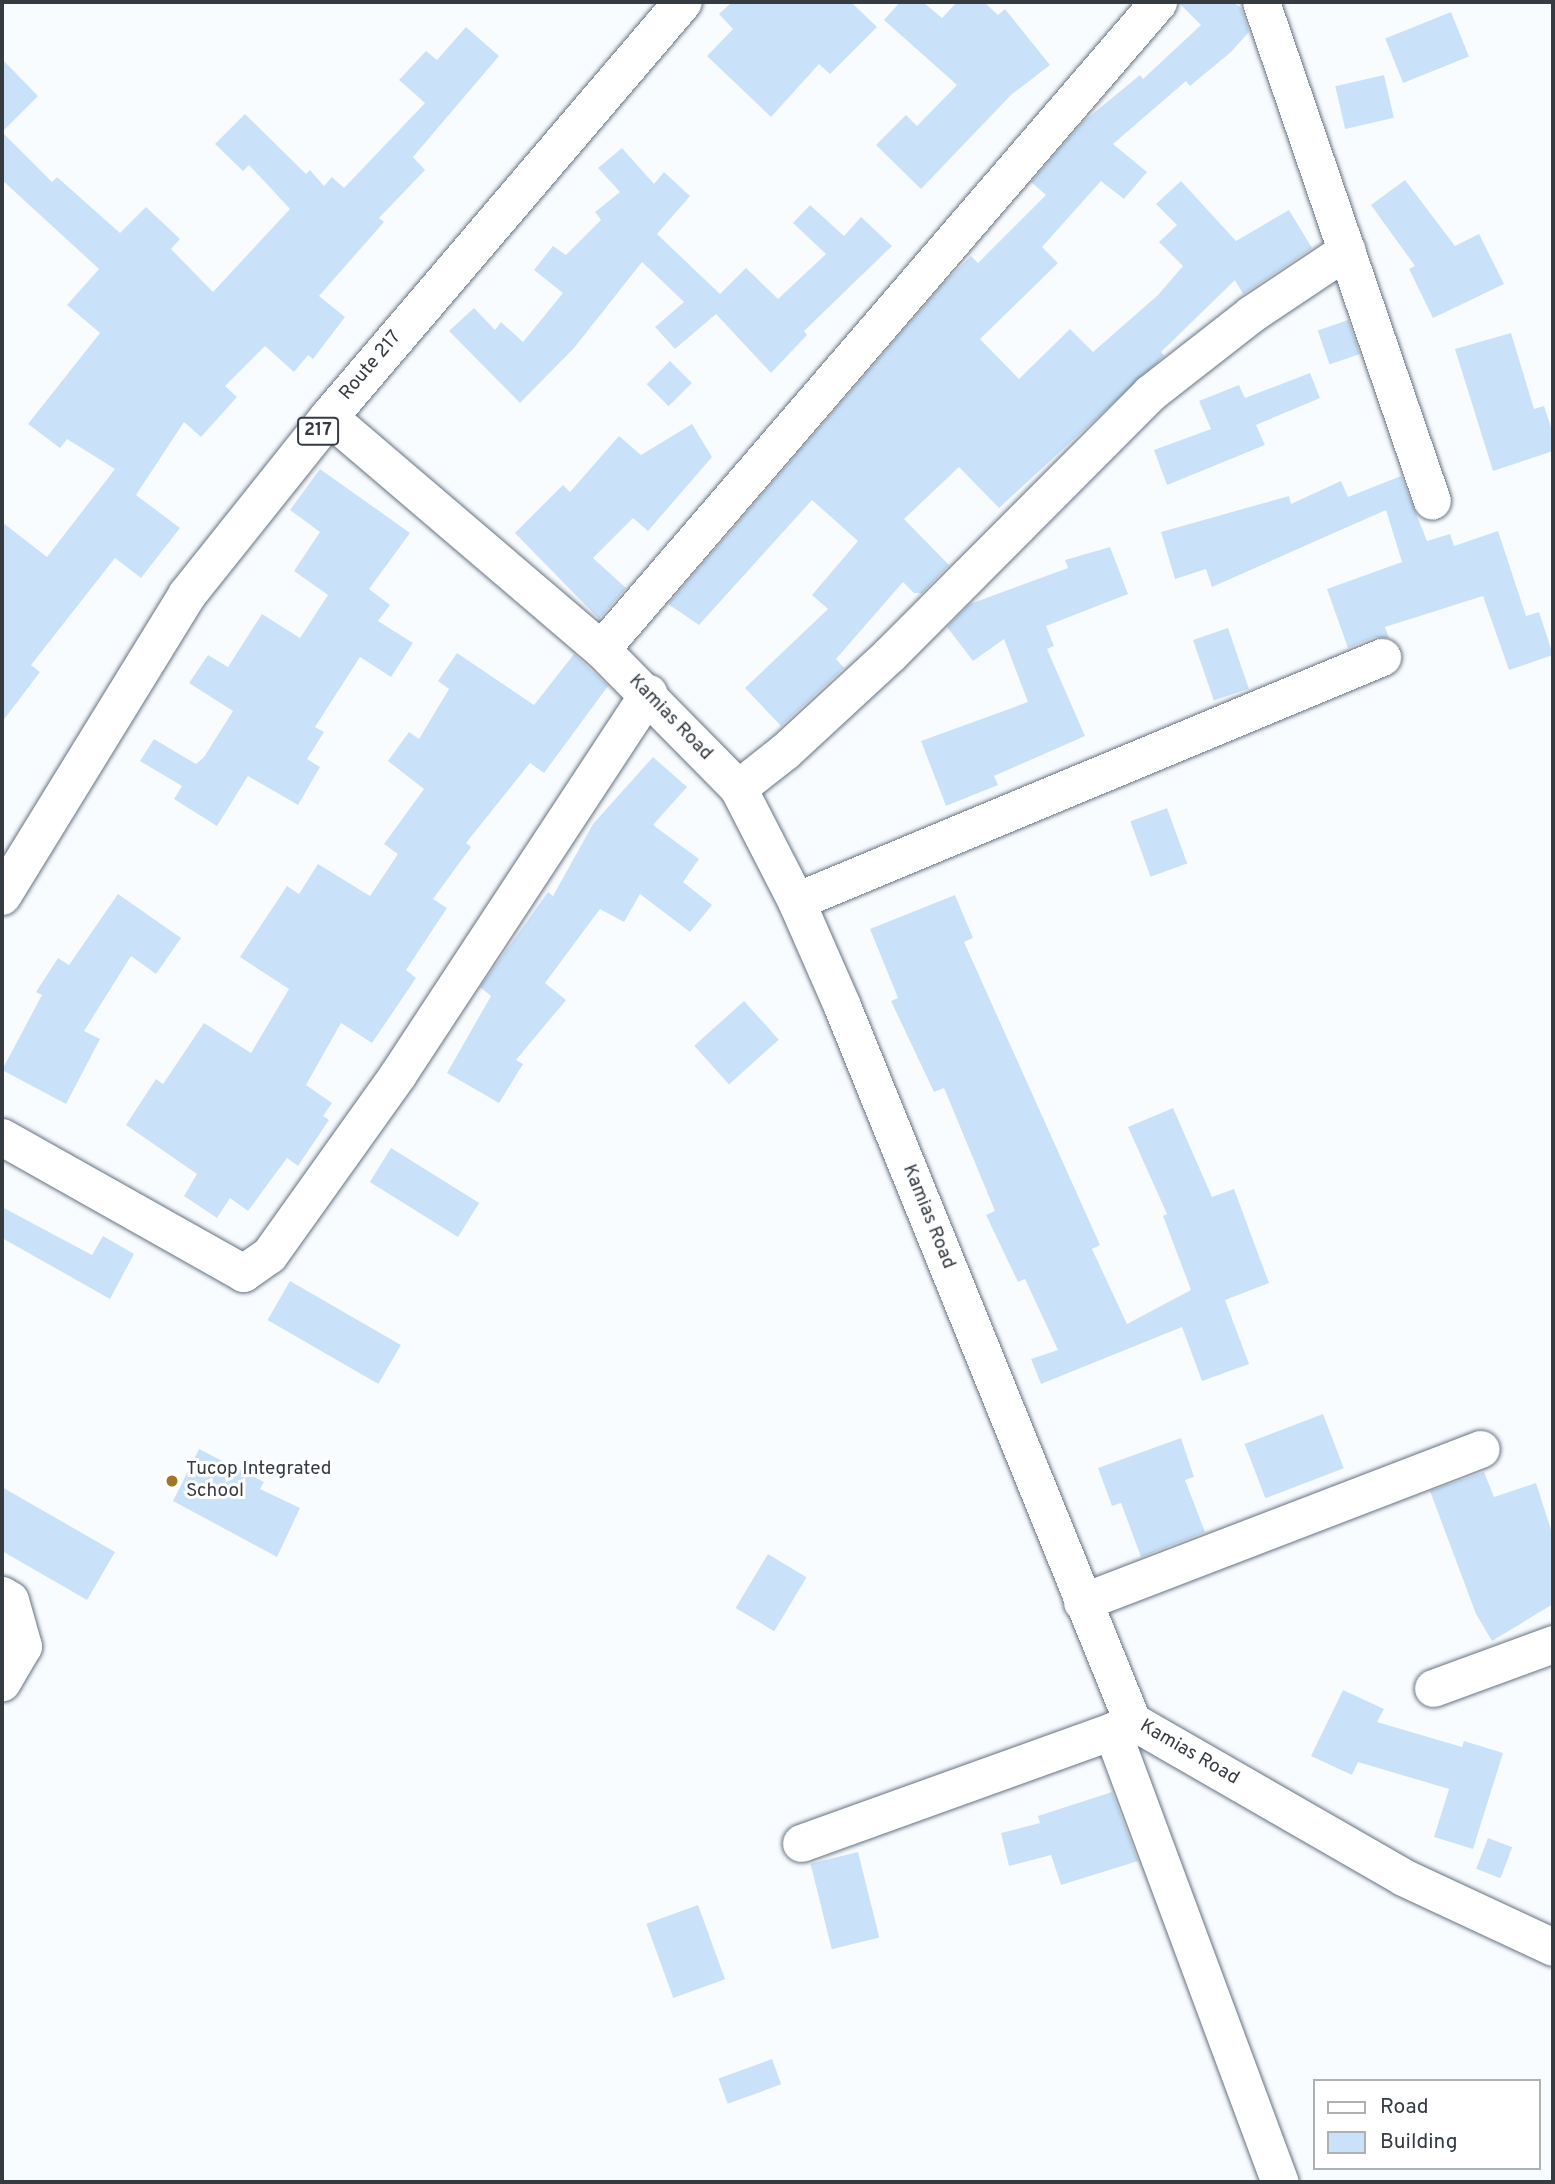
<!DOCTYPE html>
<html>
<head>
<meta charset="utf-8">
<style>
	body { margin:0 }
	#map { position:relative; width:1555px; height:2184px; overflow:hidden; background:#f9fcff; font-family:Overpass,sans-serif }
	div>[style] { position:absolute }
	.building>* { inset:0; background:#c9e2fa; transform-origin:0 0 }
	.roads { filter:drop-shadow(0 0 2px #667380) drop-shadow(0 0 2px #667380) }
	.minor>* { height:37px; margin:-18.5px; padding:0 18.5px; transform-origin:18.5px; border-radius:18.5px; background:#fff }
	.major>* { height:38px; margin:-19px; padding:0 19px; transform-origin:19px; border-radius:19px; background:#fff }
	.dots>* { width:19px; height:19px; translate:-50% -50%; box-sizing:border-box; border:4px solid #fff; border-radius:50% }
	span { translate:-50% -50%; white-space:nowrap; text-align:center; line-height:1.15; -webkit-text-stroke:6px #fff; paint-order:stroke }
	.shield-label span { padding:2px 5px; background:#fff; border:2px solid; border-radius:5px; -webkit-text-stroke-width:0 }
	.shield-label { font-size:18px; color:#353b41; font-weight:700 }
	.street-label { font-size:19px; color:#353b41 }
	.poi-label { font-size:19px; color:#353b41 }
	.left { translate:0 -50%; text-align:left }
	.frame { position:absolute; inset:0; border:4px solid #353b41; pointer-events:none }
	.legend { position:absolute; left:1313px; top:2079px; width:228px; height:91px; box-sizing:border-box; background:#fff; border:2px solid #aeb1b3; margin:0; padding:9px 12px; list-style:none; font-size:21px; color:#353b41 }
	.legend li { display:flex; align-items:center; gap:14px; height:35px }
	.legend b { width:35px; border:2px solid #aeb1b3 }
</style>
</head>
<body>
<div id="map">
	<div class="building">
		<i style="clip-path:polygon(732px 2px,851px 2px,877px 27px,830px 74px,819px 64px,771px 117px,707px 56px,733px 29px,719px 14px)"></i>
		<i style="clip-path:polygon(900px 2px,923px 2px,942px 18px,957px 2px,984px 2px,998px 15px,1005px 9px,1050px 65px,1011px 95px,921px 189px,876px 145px,906px 115px,917px 126px,957px 85px,884px 20px)"></i>
		<i style="clip-path:polygon(1178px 2px,1233px 2px,1241px 8px,1249px 32px,1231px 52px,1190px 86px,1186px 81px,1113px 144px,1147px 172px,1124px 199px,1101px 181px,1042px 247px,1058px 263px,980px 339px,1019px 379px,1070px 329px,1093px 352px,1158px 295px,1183px 266px,1159px 242px,1177px 225px,1156px 204px,1181px 181px,1236px 241px,1289px 210px,1312px 248px,1243px 294px,1235px 280px,1161px 352px,1164px 356px,999px 508px,959px 467px,904px 519px,949px 565px,922px 593px,914px 593px,903px 582px,836px 659px,844px 668px,781px 726px,745px 688px,828px 609px,812px 595px,858px 541px,812px 500px,699px 625px,668px 604px,944px 283px,971px 256px,978px 263px,1046px 195px,1031px 182px,1084px 121px,1140px 75px,1143px 79px,1201px 25px)"></i>
		<i style="left:1451px;top:12px;width:48px;height:71px;rotate:68deg"></i>
		<i style="clip-path:polygon(466px 27px,499px 56px,413px 157px,425px 170px,379px 218px,384px 222px,319px 296px,345px 317px,313px 359px,308px 355px,294px 372px,265px 346px,225px 386px,237px 397px,201px 437px,184px 422px,136px 495px,180px 528px,141px 578px,115px 558px,31px 665px,40px 672px,2px 722px,2px 522px,47px 557px,115px 469px,67px 439px,60px 448px,28px 424px,100px 333px,67px 305px,99px 269px,2px 180px,2px 59px,38px 96px,2px 132px,52px 182px,57px 177px,120px 233px,146px 207px,180px 239px,171px 249px,213px 292px,290px 209px,249px 165px,243px 171px,215px 144px,245px 114px,306px 174px,310px 170px,324px 186px,332px 177px,344px 188px,425px 103px,399px 80px,426px 51px,437px 60px)"></i>
		<i style="left:1384px;top:75px;width:44px;height:50px;rotate:77deg"></i>
		<i style="clip-path:polygon(622px 148px,654px 184px,664px 172px,690px 196px,657px 234px,720px 294px,746px 268px,778px 299px,826px 254px,793px 223px,810px 205px,844px 236px,861px 217px,892px 246px,804px 331px,807px 335px,771px 373px,716px 314px,675px 349px,655px 327px,684px 302px,642px 262px,574px 348px,520px 403px,449px 331px,474px 308px,495px 330px,501px 322px,523px 342px,563px 293px,534px 270px,553px 246px,566px 255px,601px 220px,595px 212px,620px 192px,598px 168px)"></i>
		<i style="clip-path:polygon(1405px 180px,1455px 246px,1479px 234px,1504px 284px,1433px 318px,1409px 269px,1415px 266px,1371px 205px)"></i>
		<i style="left:1348px;top:320px;width:36px;height:32px;rotate:71deg"></i>
		<i style="clip-path:polygon(1511px 333px,1534px 409px,1544px 406px,1553px 433px,1553px 451px,1493px 471px,1455px 349px)"></i>
		<i style="left:670px;top:361px;width:31px;height:33px;rotate:45deg"></i>
		<i style="clip-path:polygon(1310px 373px,1320px 398px,1256px 425px,1265px 445px,1167px 485px,1154px 450px,1211px 429px,1199px 401px,1239px 385px,1245px 398px)"></i>
		<i style="clip-path:polygon(692px 424px,712px 457px,648px 531px,633px 518px,593px 558px,626px 588px,599px 619px,515px 533px,563px 485px,570px 492px,619px 436px,641px 455px)"></i>
		<i style="clip-path:polygon(320px 469px,410px 533px,369px 589px,390px 605px,378px 621px,413px 643px,391px 677px,360px 657px,315px 727px,324px 732px,307px 759px,320px 767px,298px 805px,248px 776px,217px 826px,174px 799px,182px 786px,140px 761px,154px 739px,196px 764px,204px 757px,233px 711px,189px 683px,208px 655px,228px 667px,262px 614px,300px 638px,328px 595px,294px 571px,320px 532px,290px 510px)"></i>
		<i style="clip-path:polygon(1401px 476px,1427px 541px,1450px 534px,1454px 546px,1498px 531px,1526px 616px,1539px 612px,1553px 655px,1509px 670px,1483px 596px,1385px 627px,1389px 638px,1375px 637px,1348px 648px,1327px 589px,1402px 562px,1386px 510px,1212px 587px,1206px 569px,1175px 579px,1161px 532px,1289px 496px,1291px 504px,1341px 481px,1348px 497px)"></i>
		<i style="clip-path:polygon(1110px 547px,1128px 594px,1046px 626px,1054px 646px,1047px 649px,1085px 736px,994px 776px,998px 785px,946px 806px,921px 741px,1028px 702px,1004px 639px,973px 661px,947px 627px,970px 604px,1068px 568px,1065px 560px)"></i>
		<i style="left:1228px;top:628px;width:64px;height:37px;rotate:71deg"></i>
		<i style="clip-path:polygon(457px 653px,534px 705px,574px 654px,608px 686px,544px 773px,530px 763px,466px 843px,471px 847px,433px 899px,447px 908px,406px 970px,416px 978px,372px 1043px,341px 1023px,306px 1085px,332px 1103px,323px 1116px,329px 1120px,298px 1166px,287px 1158px,248px 1211px,230px 1198px,217px 1218px,184px 1196px,197px 1174px,126px 1125px,156px 1079px,163px 1084px,204px 1023px,251px 1053px,289px 989px,240px 957px,287px 886px,299px 894px,318px 864px,370px 896px,398px 854px,384px 844px,424px 789px,388px 761px,409px 732px,419px 739px,449px 689px,438px 681px)"></i>
		<i style="clip-path:polygon(653px 757px,687px 787px,653px 825px,699px 859px,683px 882px,712px 905px,690px 932px,640px 894px,624px 922px,600px 909px,545px 983px,566px 1000px,516px 1060px,523px 1064px,499px 1103px,447px 1073px,491px 996px,480px 987px,548px 892px,553px 896px,593px 824px)"></i>
		<i style="left:1167px;top:808px;width:59px;height:39px;rotate:70deg"></i>
		<i style="clip-path:polygon(118px 894px,181px 938px,156px 974px,131px 956px,84px 1031px,100px 1039px,66px 1104px,2px 1070px,42px 995px,36px 992px,58px 958px,69px 965px)"></i>
		<i style="clip-path:polygon(955px 895px,973px 938px,964px 942px,1100px 1245px,1092px 1249px,1127px 1324px,1191px 1290px,1163px 1216px,1167px 1214px,1128px 1127px,1173px 1108px,1212px 1197px,1234px 1189px,1269px 1283px,1225px 1300px,1249px 1364px,1202px 1381px,1182px 1327px,1041px 1384px,1031px 1359px,1058px 1350px,1025px 1279px,1018px 1282px,986px 1215px,995px 1211px,944px 1088px,934px 1092px,891px 1001px,898px 998px,870px 929px)"></i>
		<i style="left:744px;top:1001px;width:52px;height:67px;rotate:48deg"></i>
		<i style="left:391px;top:1148px;width:104px;height:40px;rotate:32deg"></i>
		<i style="clip-path:polygon(2px 1207px,92px 1255px,103px 1236px,134px 1254px,110px 1299px,2px 1238px)"></i>
		<i style="left:290px;top:1281px;width:128px;height:45px;rotate:30deg"></i>
		<i style="left:1323px;top:1414px;width:58px;height:84px;rotate:69deg"></i>
		<i style="clip-path:polygon(1181px 1438px,1194px 1477px,1185px 1480px,1205px 1532px,1141px 1557px,1121px 1503px,1112px 1506px,1098px 1468px)"></i>
		<i style="clip-path:polygon(199px 1449px,264px 1482px,260px 1489px,300px 1508px,277px 1557px,173px 1501px)"></i>
		<i style="clip-path:polygon(1484px 1472px,1494px 1497px,1536px 1483px,1553px 1536px,1553px 1604px,1492px 1641px,1476px 1614px,1430px 1491px)"></i>
		<i style="clip-path:polygon(2px 1487px,115px 1552px,87px 1600px,2px 1551px)"></i>
		<i style="left:768px;top:1554px;width:45px;height:63px;rotate:31deg"></i>
		<i style="clip-path:polygon(1343px 1690px,1384px 1709px,1377px 1722px,1462px 1747px,1464px 1741px,1503px 1753px,1473px 1849px,1434px 1837px,1449px 1789px,1358px 1762px,1352px 1775px,1311px 1756px)"></i>
		<i style="clip-path:polygon(1112px 1792px,1138px 1861px,1061px 1885px,1051px 1855px,1009px 1866px,1001px 1833px,1040px 1823px,1038px 1816px)"></i>
		<i style="left:1488px;top:1838px;width:26px;height:33px;rotate:21deg"></i>
		<i style="left:858px;top:1852px;width:88px;height:49px;rotate:76deg"></i>
		<i style="left:698px;top:1905px;width:79px;height:55px;rotate:70deg"></i>
		<i style="left:772px;top:2059px;width:27px;height:57px;rotate:70deg"></i>
	</div>
	<div class="roads">
		<div class="minor">
			<i style="left:1261px;top:2px;width:527px;rotate:71.08deg"></i>
			<i style="left:329px;top:417px;width:358px;rotate:40.5deg"></i>
			<i style="left:601px;top:649px;width:195px;rotate:45.4deg"></i>
			<i style="left:738px;top:788px;width:127px;rotate:62.8deg"></i>
			<i style="left:796px;top:901px;width:115px;rotate:66.3deg"></i>
			<i style="left:842px;top:1006px;width:772px;rotate:67.92deg"></i>
			<i style="left:1132px;top:1721px;width:313px;rotate:29.9deg"></i>
			<i style="left:1403px;top:1877px;width:166px;rotate:25deg"></i>
			<i style="left:601px;top:649px;width:854px;rotate:-49.27deg"></i>
			<i style="left:738px;top:788px;width:60px;rotate:-38.2deg"></i>
			<i style="left:785px;top:751px;width:143px;rotate:-42.7deg"></i>
			<i style="left:890px;top:654px;width:368px;rotate:-45.1deg"></i>
			<i style="left:1150px;top:393px;width:128px;rotate:-38deg"></i>
			<i style="left:1251px;top:314px;width:115px;rotate:-33.7deg"></i>
			<i style="left:796px;top:901px;width:635px;rotate:-22.61deg"></i>
			<i style="left:2px;top:1137px;width:277px;rotate:29.4deg"></i>
			<i style="left:243px;top:1273px;width:32px;rotate:-35deg"></i>
			<i style="left:269px;top:1255px;width:222px;rotate:-54.5deg"></i>
			<i style="left:398px;top:1074px;width:456px;rotate:-56.7deg"></i>
			<i style="left:2px;top:1595px;width:9px;rotate:32deg"></i>
			<i style="left:10px;top:1600px;width:48px;rotate:74.2deg"></i>
			<i style="left:23px;top:1646px;width:42px;rotate:120.3deg"></i>
			<i style="left:1082px;top:1602px;width:427px;rotate:-21deg"></i>
			<i style="left:1433px;top:1688px;width:128px;rotate:-20.1deg"></i>
			<i style="left:1132px;top:1721px;width:22px;rotate:153deg"></i>
			<i style="left:1112px;top:1731px;width:481px;rotate:69.6deg"></i>
			<i style="left:801px;top:1843px;width:331px;rotate:-19.8deg"></i>
		</div>
		<div class="major">
			<i style="left:2px;top:896px;width:353px;rotate:-58.4deg"></i>
			<i style="left:187px;top:595px;width:228px;rotate:-51.4deg"></i>
			<i style="left:329px;top:417px;width:545px;rotate:-49.54deg"></i>
		</div>
	</div>
	<div class="dots">
		<i style="left:172px;top:1481px;background:#a27627"></i>
	</div>
	<div class="shield-label">
		<span style="left:318px;top:431px">217</span>
	</div>
	<div class="street-label">
		<span style="left:371px;top:366px;rotate:-50deg">Route 217</span>
		<span style="left:670px;top:718px;rotate:46deg">Kamias Road</span>
		<span style="left:928px;top:1217px;rotate:68deg">Kamias Road</span>
		<span style="left:1189px;top:1753px;rotate:30deg">Kamias Road</span>
	</div>
	<div class="poi-label">
		<span class="left" style="left:186px;top:1481px">Tucop Integrated<br>School</span>
	</div>
	<div class="frame"></div>
	<ul class="legend">
	<li><b style="height:9px;background:#fff"></b>Road</li>
	<li><b style="height:19px;background:#c9e2fa"></b>Building</li>
	</ul>
</div>
</body>
</html>
